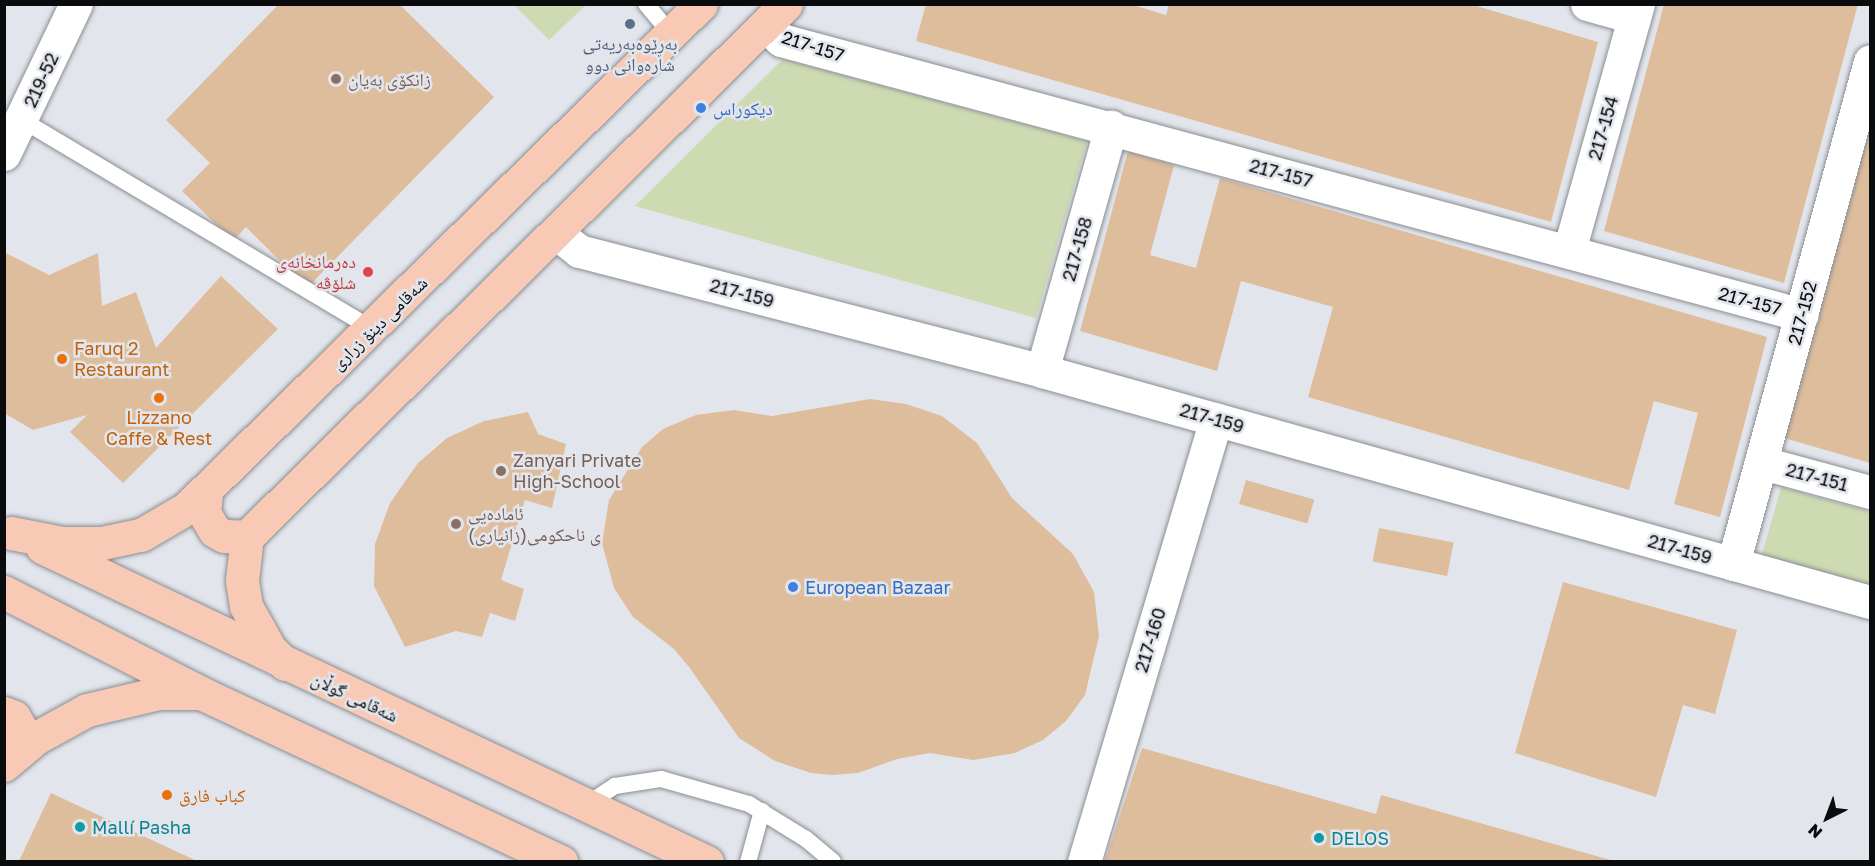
<!DOCTYPE html>
<html>
<head>
<meta charset="utf-8">
<style>
	body { margin:0 }
	#map { position:relative; width:1875px; height:866px; overflow:hidden; background:#e2e6ec; font-family:"Golos Text","Noto Naskh Arabic",sans-serif }
	div>[style] { position:absolute }
	.green>* { inset:0; background:#cedab2 }
	.building>* { inset:0; background:#debd9d; transform-origin:0 0 }
	.roads { filter:drop-shadow(0 0 2px #8a8e93) drop-shadow(0 0 2px #8a8e93) }
	.service>* { height:16px; margin:-8px; padding:0 8px; transform-origin:8px; border-radius:8px; background:#fff }
	.minor>* { height:33px; margin:-16.5px; padding:0 16.5px; transform-origin:16.5px; border-radius:16.5px; background:#fff }
	.tertiary>* { height:33px; margin:-16.5px; padding:0 16.5px; transform-origin:16.5px; border-radius:16.5px; background:#fff }
	.primary>* { height:33px; margin:-16.5px; padding:0 16.5px; transform-origin:16.5px; border-radius:16.5px; background:#f8cab6 }
	.dots>* { width:16px; height:16px; translate:-50% -50%; box-sizing:border-box; border:3px solid #e2e6ec; border-radius:50% }
	span { translate:-50% -50%; white-space:nowrap; text-align:center; line-height:1.15; -webkit-text-stroke:5px #e2e6ec; paint-order:stroke }
	.service-label { font-size:18px; color:#4e5e75 }
	.street-label { font-size:18px; color:#0a0b0d }
	.education-label { font-size:18px; color:#785e54 }
	.left { translate:0 -50%; text-align:left }
	.shop-label { font-size:18px; color:#366cbe }
	.health-label { font-size:18px; color:#be3a42 }
	.right { translate:-100% -50%; text-align:right }
	.food-label { font-size:18px; color:#c56008 }
	.culture-label { font-size:18px; color:#0d838f }
	.frame { position:absolute; inset:0; border:6px solid #0a0b0d; pointer-events:none }
	.north { position:absolute; left:1797px; top:788px; width:60px; height:60px; -webkit-text-stroke:4px #e2e6ec; paint-order:stroke; rotate:222deg; font-size:16px; font-weight:700; line-height:24px; text-align:center; color:#0a0b0d }
	.north::after { content:''; display:block; margin:auto; width:21px; height:27px; background:#0a0b0d; clip-path:polygon(50% 0,100% 100%,50% 72%,0 100%) }
</style>
</head>
<body>
<div id="map">
	<div class="green">
		<i style="clip-path:polygon(514px 5px,586px 5px,549px 40px)"></i>
		<i style="clip-path:polygon(783px 59px,1087px 141px,1036px 318px,635px 206px)"></i>
		<i style="clip-path:polygon(1781px 487px,1870px 512px,1870px 589px,1761px 558px)"></i>
	</div>
	<div class="building">
		<i style="clip-path:polygon(279px 4px,399px 4px,494px 97px,307px 288px,246px 227px,233px 241px,182px 191px,210px 163px,166px 120px)"></i>
		<i style="clip-path:polygon(926px 4px,1130px 4px,1166px 15px,1169px 4px,1470px 4px,1598px 42px,1551px 222px,916px 41px)"></i>
		<i style="clip-path:polygon(1664px 4px,1858px 4px,1784px 283px,1604px 231px)"></i>
		<i style="clip-path:polygon(1870px 125px,1870px 463px,1784px 438px)"></i>
		<i style="clip-path:polygon(1128px 151px,1174px 165px,1150px 255px,1196px 268px,1220px 178px,1767px 337px,1720px 517px,1674px 504px,1698px 413px,1654px 401px,1629px 490px,1308px 397px,1333px 307px,1241px 281px,1217px 371px,1080px 331px)"></i>
		<i style="clip-path:polygon(4px 252px,49px 275px,98px 253px,102px 306px,136px 292px,156px 348px,221px 276px,278px 329px,123px 483px,70px 432px,87px 415px,33px 430px,4px 413px)"></i>
		<i style="clip-path:polygon(870px 399px,906px 404px,942px 416px,977px 443px,1012px 498px,1073px 554px,1094px 592px,1099px 636px,1085px 695px,1066px 721px,1043px 740px,1015px 753px,973px 760px,930px 753px,897px 759px,858px 773px,832px 775px,811px 773px,775px 761px,739px 738px,689px 667px,674px 649px,633px 617px,614px 588px,602px 543px,609px 500px,642px 447px,663px 429px,696px 415px,734px 410px,772px 416px)"></i>
		<i style="clip-path:polygon(528px 412px,538px 434px,566px 444px,552px 508px,525px 500px,501px 580px,524px 589px,515px 621px,490px 613px,482px 637px,456px 631px,405px 647px,374px 586px,375px 544px,390px 503px,418px 463px,447px 438px,484px 421px)"></i>
		<i style="left:1246px;top:480px;width:71px;height:25px;rotate:16deg"></i>
		<i style="left:1379px;top:528px;width:76px;height:34px;rotate:11deg"></i>
		<i style="clip-path:polygon(1563px 582px,1737px 630px,1715px 714px,1683px 705px,1656px 797px,1515px 753px)"></i>
		<i style="clip-path:polygon(1142px 748px,1376px 814px,1381px 795px,1614px 861px,1105px 861px)"></i>
		<i style="clip-path:polygon(51px 793px,197px 861px,19px 861px)"></i>
	</div>
	<div class="roads">
		<div class="service">
			<i style="left:646px;top:4px;width:40px;rotate:50deg"></i>
			<i style="left:22px;top:120px;width:408px;rotate:30.8deg"></i>
			<i style="left:585px;top:806px;width:36px;rotate:-34deg"></i>
			<i style="left:615px;top:786px;width:47px;rotate:-8.7deg"></i>
			<i style="left:661px;top:779px;width:91px;rotate:15.9deg"></i>
			<i style="left:749px;top:804px;width:67px;rotate:31.6deg"></i>
			<i style="left:806px;top:839px;width:35px;rotate:40deg"></i>
			<i style="left:748px;top:862px;width:53px;rotate:-74.6deg"></i>
		</div>
		<div class="minor">
			<i style="left:1587px;top:4px;width:49px;rotate:15.5deg"></i>
			<i style="left:765px;top:25px;width:22px;rotate:43deg"></i>
			<i style="left:781px;top:40px;width:1057px;rotate:15.07deg"></i>
			<i style="left:556px;top:233px;width:29px;rotate:38deg"></i>
			<i style="left:579px;top:251px;width:478px;rotate:14.5deg"></i>
			<i style="left:1042px;top:371px;width:860px;rotate:15.59deg"></i>
			<i style="left:1569px;top:251px;width:256px;rotate:-74.4deg"></i>
			<i style="left:1042px;top:371px;width:254px;rotate:-74.2deg"></i>
			<i style="left:1763px;top:463px;width:111px;rotate:15.2deg"></i>
			<i style="left:1733px;top:564px;width:521px;rotate:-74.76deg"></i>
			<i style="left:1084px;top:862px;width:462px;rotate:-73.4deg"></i>
		</div>
		<div class="tertiary">
			<i style="left:4px;top:154px;width:166px;rotate:-64.4deg"></i>
		</div>
		<div class="primary">
			<i style="left:206px;top:493px;width:20px;rotate:96deg"></i>
			<i style="left:204px;top:513px;width:21px;rotate:59deg"></i>
			<i style="left:215px;top:531px;width:10px;rotate:29deg"></i>
			<i style="left:224px;top:536px;width:23px;rotate:2deg"></i>
			<i style="left:11px;top:533px;width:52px;rotate:11.1deg"></i>
			<i style="left:62px;top:543px;width:40px"></i>
			<i style="left:102px;top:543px;width:40px;rotate:-12deg"></i>
			<i style="left:141px;top:535px;width:53px;rotate:-30.4deg"></i>
			<i style="left:187px;top:508px;width:720px;rotate:-44.44deg"></i>
			<i style="left:42px;top:547px;width:736px;rotate:25.35deg"></i>
			<i style="left:4px;top:592px;width:221px;rotate:27.1deg"></i>
			<i style="left:201px;top:693px;width:398px;rotate:25.1deg"></i>
			<i style="left:285px;top:664px;width:21px;rotate:-135deg"></i>
			<i style="left:270px;top:649px;width:49px;rotate:-119.2deg"></i>
			<i style="left:246px;top:606px;width:26px;rotate:-99deg"></i>
			<i style="left:242px;top:580px;width:43px;rotate:-83.4deg"></i>
			<i style="left:247px;top:537px;width:758px;rotate:-44.68deg"></i>
			<i style="left:4px;top:713px;width:11px;rotate:22deg"></i>
			<i style="left:14px;top:717px;width:16px;rotate:60deg"></i>
			<i style="left:22px;top:731px;width:24px;rotate:105deg"></i>
			<i style="left:4px;top:765px;width:42px;rotate:-40.2deg"></i>
			<i style="left:36px;top:738px;width:58px;rotate:-28.8deg"></i>
			<i style="left:87px;top:710px;width:74px;rotate:-13.3deg"></i>
			<i style="left:159px;top:693px;width:37px"></i>
		</div>
	</div>
	<div class="dots">
		<i style="left:630px;top:24px;background:#5c6f8a"></i>
		<i style="left:336px;top:79px;background:#8d6e63"></i>
		<i style="left:701px;top:108px;background:#3f7fe0"></i>
		<i style="left:368px;top:272px;background:#e0444e"></i>
		<i style="left:62px;top:359px;background:#e8710a"></i>
		<i style="left:159px;top:398px;background:#e8710a"></i>
		<i style="left:501px;top:471px;background:#8d6e63"></i>
		<i style="left:456px;top:524px;background:#8d6e63"></i>
		<i style="left:793px;top:587px;background:#3f7fe0"></i>
		<i style="left:167px;top:795px;background:#e8710a"></i>
		<i style="left:80px;top:827px;background:#0f9aa8"></i>
		<i style="left:1319px;top:838px;background:#0f9aa8"></i>
	</div>
	<div class="service-label">
		<span style="left:630px;top:54px">بەڕێوەبەریەتی<br>شارەوانی دوو</span>
	</div>
	<div class="street-label">
		<span style="left:813px;top:46px;rotate:18deg">217-157</span>
		<span style="left:41px;top:80px;rotate:-65deg">219-52</span>
		<span style="left:1603px;top:128px;rotate:-74deg">217-154</span>
		<span style="left:1281px;top:173px;rotate:15deg">217-157</span>
		<span style="left:1077px;top:249px;rotate:-74deg">217-158</span>
		<span style="left:742px;top:293px;rotate:15deg">217-159</span>
		<span style="left:1750px;top:301px;rotate:15deg">217-157</span>
		<span style="left:1802px;top:313px;rotate:-75deg">217-152</span>
		<span style="left:379px;top:323px;rotate:-44deg">شەقامی دینۆ زراری</span>
		<span style="left:1212px;top:418px;rotate:16deg">217-159</span>
		<span style="left:1817px;top:477px;rotate:15deg">217-151</span>
		<span style="left:1680px;top:549px;rotate:16deg">217-159</span>
		<span style="left:1150px;top:640px;rotate:-73deg">217-160</span>
		<span style="left:355px;top:697px;rotate:25deg">شەقامی گوڵان</span>
	</div>
	<div class="education-label">
		<span class="left" style="left:348px;top:79px">زانکۆی بەیان</span>
		<span class="left" style="left:513px;top:471px">Zanyari Private<br>High-School</span>
		<span class="left" style="left:468px;top:524px">ئامادەیی<br>(زانیاری)ی ناحکومی</span>
	</div>
	<div class="shop-label">
		<span class="left" style="left:713px;top:108px">ديكوراس</span>
		<span class="left" style="left:805px;top:587px">European Bazaar</span>
	</div>
	<div class="health-label">
		<span class="right" style="left:356px;top:272px">دەرمانخانەی<br>شلۆڤە</span>
	</div>
	<div class="food-label">
		<span class="left" style="left:74px;top:359px">Faruq 2<br>Restaurant</span>
		<span style="left:159px;top:428px">Lizzano<br>Caffe &amp; Rest</span>
		<span class="left" style="left:179px;top:795px">كباب فارق</span>
	</div>
	<div class="culture-label">
		<span class="left" style="left:92px;top:827px">Mallí Pasha</span>
		<span class="left" style="left:1331px;top:838px">DELOS</span>
	</div>
	<div class="frame"></div>
	<div class="north">N</div>
</div>
</body>
</html>
